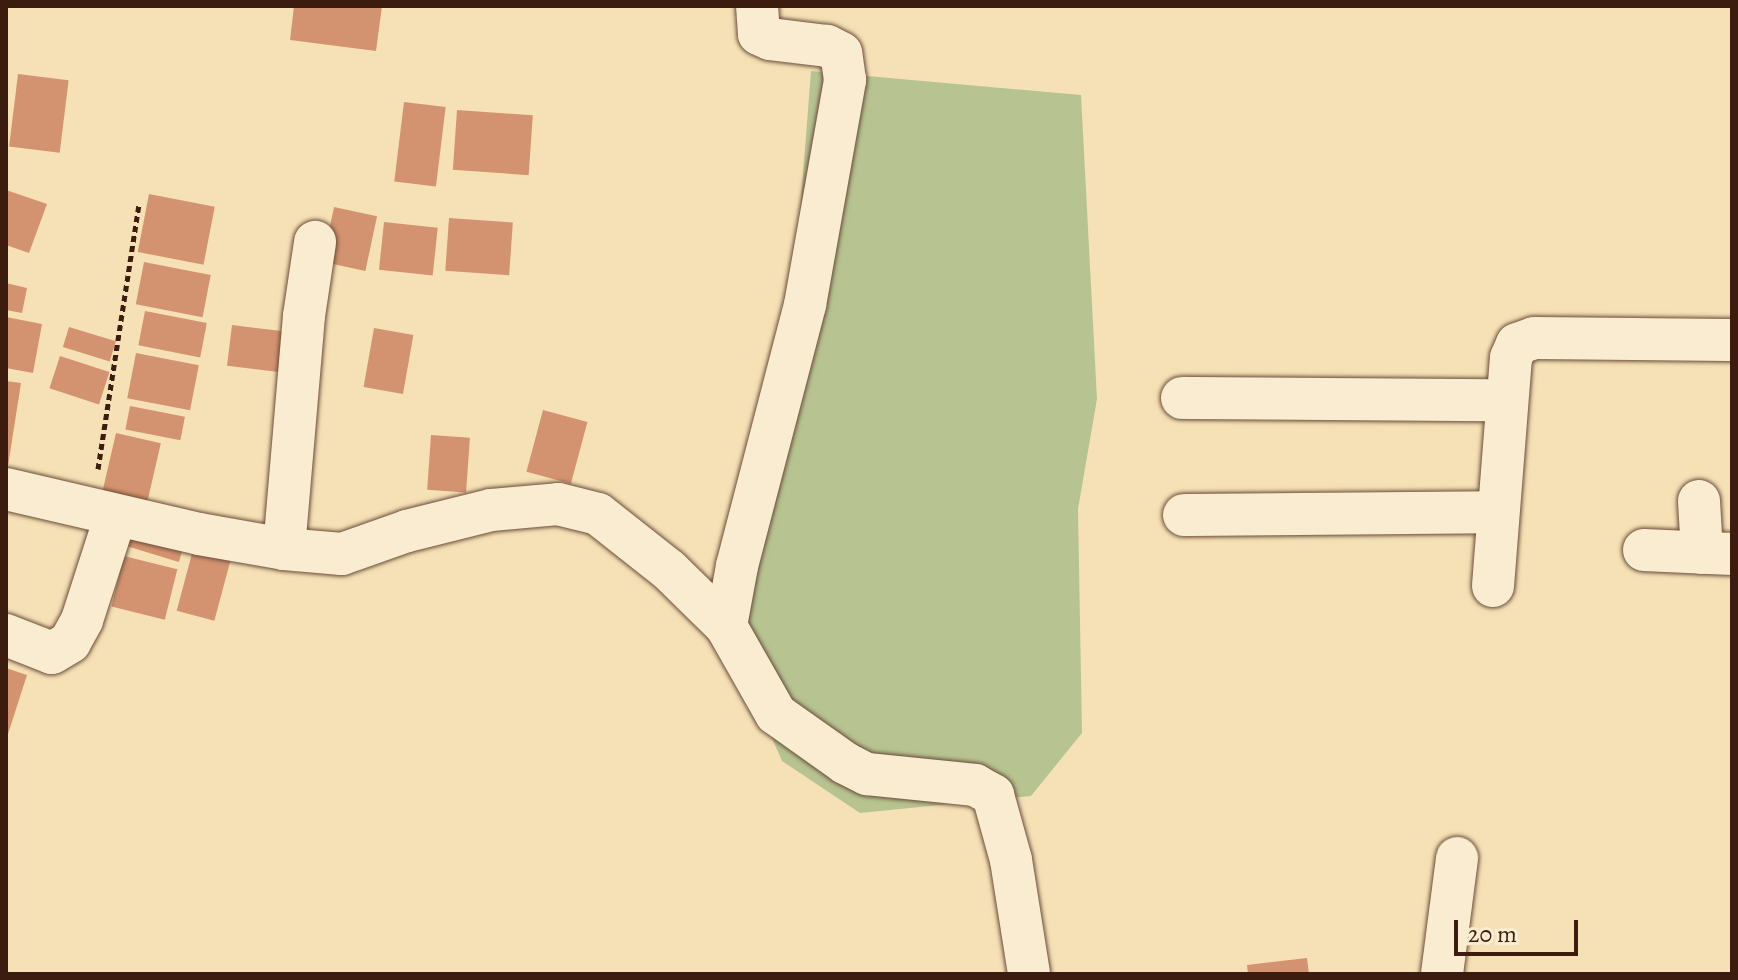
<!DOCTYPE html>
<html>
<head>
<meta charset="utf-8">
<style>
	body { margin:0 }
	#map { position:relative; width:1738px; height:980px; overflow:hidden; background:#f6e1b6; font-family:Alegreya,serif }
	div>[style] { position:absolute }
	.green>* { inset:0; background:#b7c492 }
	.building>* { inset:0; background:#d49370; transform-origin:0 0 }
	.path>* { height:5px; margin-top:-2.5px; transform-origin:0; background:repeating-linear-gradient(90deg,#3b1c0f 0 6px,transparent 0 10px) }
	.roads { filter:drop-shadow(0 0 2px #6a4d39) drop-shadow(0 0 2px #6a4d39) }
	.minor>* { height:42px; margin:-21px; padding:0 21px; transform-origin:21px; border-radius:21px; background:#f9ecd0 }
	span { translate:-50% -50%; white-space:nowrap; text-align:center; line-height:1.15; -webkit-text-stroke:6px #f9ecd0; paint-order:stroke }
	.frame { position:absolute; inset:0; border:8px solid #3b1c0f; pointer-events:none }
	.scale { position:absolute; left:1454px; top:920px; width:124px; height:36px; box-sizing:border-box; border:4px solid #3b1c0f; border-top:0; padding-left:10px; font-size:24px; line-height:28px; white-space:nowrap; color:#3b1c0f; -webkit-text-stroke:6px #f9ecd0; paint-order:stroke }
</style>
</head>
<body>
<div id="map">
	<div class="green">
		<i style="clip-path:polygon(811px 71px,1081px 95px,1097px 399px,1078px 509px,1082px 733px,1031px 796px,860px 813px,782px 761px,738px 660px,780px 472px)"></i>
	</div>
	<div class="building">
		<i style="clip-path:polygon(294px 6px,382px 6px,376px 51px,290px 40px)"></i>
		<i style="left:18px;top:74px;width:51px;height:73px;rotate:7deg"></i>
		<i style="left:404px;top:102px;width:42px;height:80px;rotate:7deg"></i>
		<i style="left:457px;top:110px;width:76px;height:60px;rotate:4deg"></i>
		<i style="clip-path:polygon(6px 190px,47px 204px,29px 253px,6px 245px)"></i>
		<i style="left:149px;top:194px;width:67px;height:59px;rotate:11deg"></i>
		<i style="left:334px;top:207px;width:44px;height:56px;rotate:12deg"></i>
		<i style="left:449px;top:218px;width:64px;height:53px;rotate:4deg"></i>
		<i style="left:384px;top:222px;width:54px;height:48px;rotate:6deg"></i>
		<i style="left:144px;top:262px;width:68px;height:43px;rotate:11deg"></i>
		<i style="clip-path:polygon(6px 283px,27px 288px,22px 313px,6px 310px)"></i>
		<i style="left:145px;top:311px;width:63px;height:35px;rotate:11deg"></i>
		<i style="clip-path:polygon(6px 317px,42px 324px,33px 373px,6px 368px)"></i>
		<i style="left:232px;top:325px;width:60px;height:41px;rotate:7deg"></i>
		<i style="left:69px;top:327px;width:49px;height:21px;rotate:17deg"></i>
		<i style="left:374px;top:328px;width:40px;height:60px;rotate:10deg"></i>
		<i style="left:136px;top:353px;width:64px;height:46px;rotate:11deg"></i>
		<i style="left:60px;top:356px;width:52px;height:34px;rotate:18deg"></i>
		<i style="clip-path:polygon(6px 381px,21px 383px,8px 466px,6px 466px)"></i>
		<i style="left:130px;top:406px;width:56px;height:24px;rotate:11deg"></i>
		<i style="left:543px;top:410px;width:46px;height:64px;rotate:15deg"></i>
		<i style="left:116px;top:433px;width:46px;height:65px;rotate:13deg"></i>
		<i style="left:431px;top:435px;width:39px;height:55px;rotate:4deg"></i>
		<i style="left:133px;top:524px;width:55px;height:23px;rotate:17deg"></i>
		<i style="left:194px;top:546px;width:39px;height:67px;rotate:15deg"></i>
		<i style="left:124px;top:556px;width:55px;height:52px;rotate:14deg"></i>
		<i style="clip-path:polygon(6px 668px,27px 675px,7px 737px,6px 737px)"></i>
		<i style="clip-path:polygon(1307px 958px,1309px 974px,1248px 974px,1247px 965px)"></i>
	</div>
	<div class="path">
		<i style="left:98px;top:469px;width:267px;rotate:-81.2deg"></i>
	</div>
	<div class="roads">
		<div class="minor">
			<i style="left:1182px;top:398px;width:325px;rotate:0.4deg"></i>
			<i style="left:6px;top:489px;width:198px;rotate:13.1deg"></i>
			<i style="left:199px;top:534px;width:86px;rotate:10deg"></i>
			<i style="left:284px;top:549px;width:58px;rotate:4.9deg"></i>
			<i style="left:342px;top:554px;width:69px;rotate:-19.5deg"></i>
			<i style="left:407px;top:531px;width:87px;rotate:-14deg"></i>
			<i style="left:491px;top:510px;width:67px;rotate:-5.1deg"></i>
			<i style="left:558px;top:504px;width:41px;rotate:14deg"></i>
			<i style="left:598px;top:514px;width:90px;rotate:38.3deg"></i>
			<i style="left:669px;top:570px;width:80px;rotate:44.5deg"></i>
			<i style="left:726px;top:626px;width:101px;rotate:60.4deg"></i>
			<i style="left:776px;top:714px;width:85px;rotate:35.4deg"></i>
			<i style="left:845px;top:763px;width:25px;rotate:27deg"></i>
			<i style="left:867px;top:774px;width:109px;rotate:5.8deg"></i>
			<i style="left:975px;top:785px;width:21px;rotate:29deg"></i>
			<i style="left:993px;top:795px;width:67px;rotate:74.5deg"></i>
			<i style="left:1011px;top:860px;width:115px;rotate:81deg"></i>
			<i style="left:1699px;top:501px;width:52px;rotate:86.7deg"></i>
			<i style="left:1184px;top:515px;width:313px;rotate:-0.5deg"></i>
			<i style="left:284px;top:549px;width:234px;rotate:-85.1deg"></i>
			<i style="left:304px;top:316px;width:75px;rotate:-81.5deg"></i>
			<i style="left:1644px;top:550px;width:88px;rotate:2.6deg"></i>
			<i style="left:1493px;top:586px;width:229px;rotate:-85.5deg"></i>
			<i style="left:1511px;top:358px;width:15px;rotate:-67deg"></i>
			<i style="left:1517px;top:344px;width:18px;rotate:-19deg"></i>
			<i style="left:1534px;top:338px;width:198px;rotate:0.6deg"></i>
			<i style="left:726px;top:626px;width:61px;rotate:-79.6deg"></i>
			<i style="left:737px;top:566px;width:270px;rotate:-75.4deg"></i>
			<i style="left:805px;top:305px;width:229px;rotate:-79.9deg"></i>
			<i style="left:845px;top:80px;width:27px;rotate:-98deg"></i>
			<i style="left:841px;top:53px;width:16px;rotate:-153deg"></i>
			<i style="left:827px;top:46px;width:57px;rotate:-173deg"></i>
			<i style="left:770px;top:39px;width:12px;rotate:-156deg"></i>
			<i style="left:759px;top:34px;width:28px;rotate:-94deg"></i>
			<i style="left:6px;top:635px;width:49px;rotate:21.4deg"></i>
			<i style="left:52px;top:653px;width:21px;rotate:-31deg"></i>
			<i style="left:70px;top:642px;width:25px;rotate:-61deg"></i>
			<i style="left:82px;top:620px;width:110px;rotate:-72.1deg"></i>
			<i style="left:1442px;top:974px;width:117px;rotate:-82.6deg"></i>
		</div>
	</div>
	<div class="frame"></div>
	<div class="scale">20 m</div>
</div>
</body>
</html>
